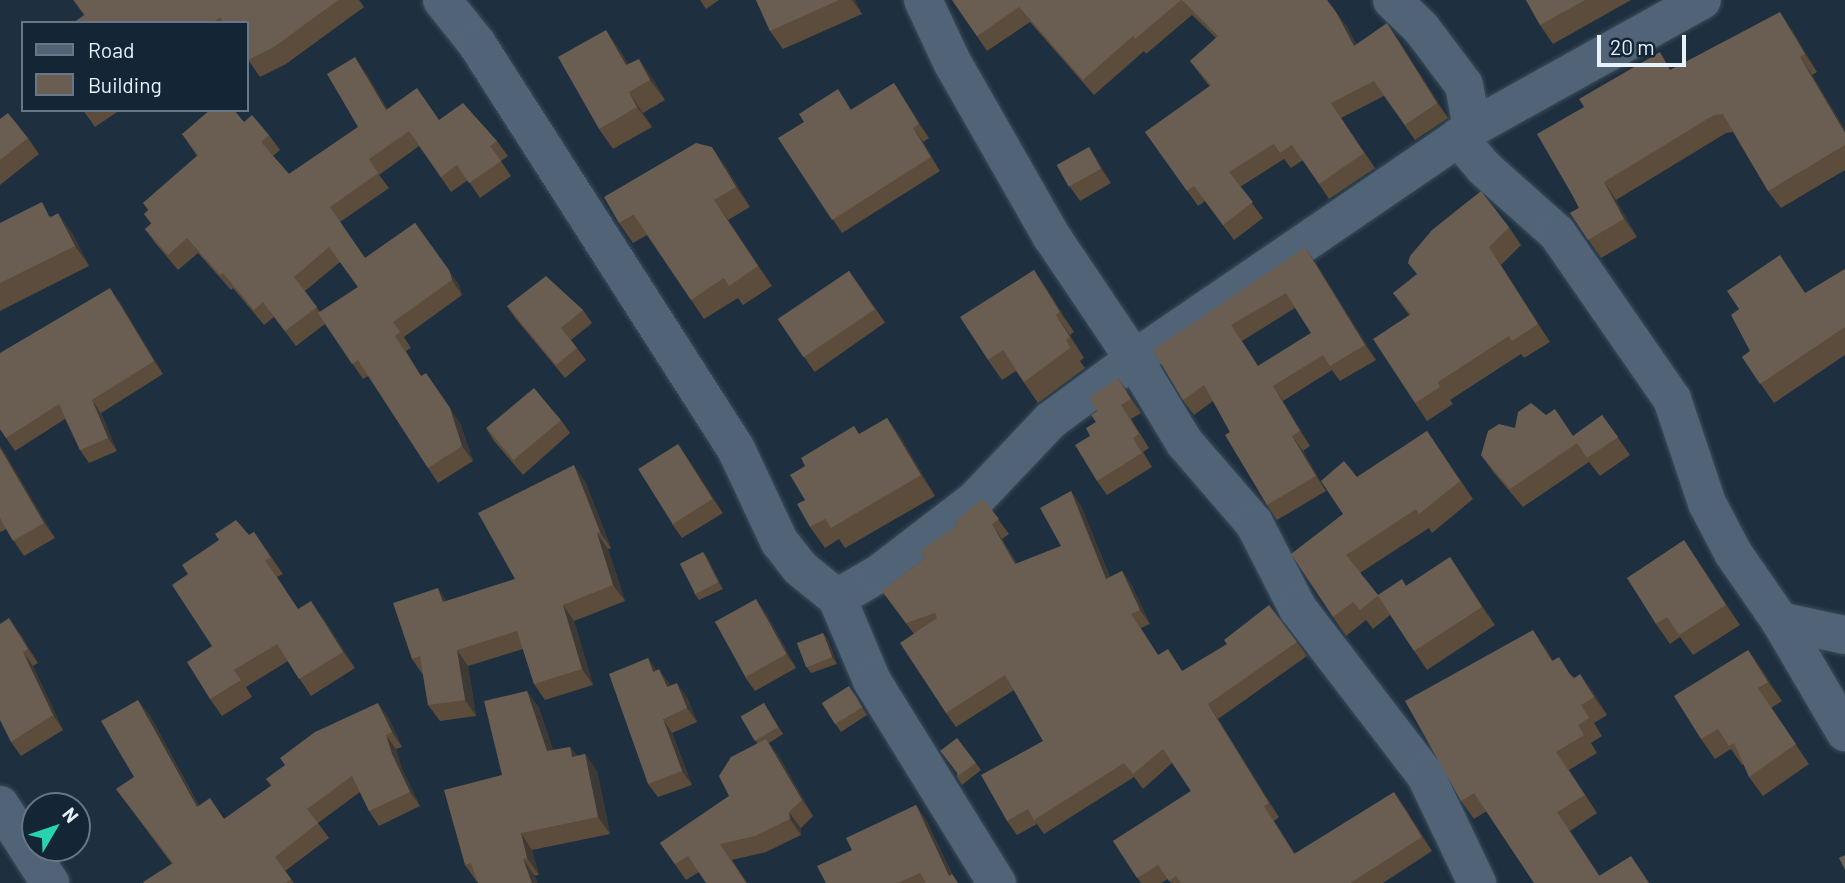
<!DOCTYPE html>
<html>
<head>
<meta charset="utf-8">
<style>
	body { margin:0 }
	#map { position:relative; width:1845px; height:883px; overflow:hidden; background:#1e2f3f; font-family:Barlow,sans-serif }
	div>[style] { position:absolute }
	.roads { filter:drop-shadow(0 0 2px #3c4c59) drop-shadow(0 0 2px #3c4c59) }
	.minor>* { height:38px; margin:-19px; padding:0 19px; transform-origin:19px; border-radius:19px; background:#516477 }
	.wall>* { inset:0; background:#5c4c3c; transform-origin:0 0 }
	.shaded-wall>* { inset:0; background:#3d3935 }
	.building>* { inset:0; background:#6a5d51; transform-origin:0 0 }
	span { translate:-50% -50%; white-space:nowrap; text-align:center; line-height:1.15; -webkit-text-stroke:5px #142535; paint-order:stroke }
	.legend { position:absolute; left:21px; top:21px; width:228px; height:91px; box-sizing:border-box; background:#142535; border:2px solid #687785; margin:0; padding:9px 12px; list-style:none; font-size:21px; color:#e7f2fc }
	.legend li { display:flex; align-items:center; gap:14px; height:35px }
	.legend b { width:35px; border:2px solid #687785 }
	.north { position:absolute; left:21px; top:792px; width:70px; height:70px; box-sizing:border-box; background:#142535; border:2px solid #687785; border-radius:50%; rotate:51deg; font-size:19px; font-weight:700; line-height:28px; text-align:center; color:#e7f2fc }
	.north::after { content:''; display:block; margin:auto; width:24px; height:32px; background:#26d5ae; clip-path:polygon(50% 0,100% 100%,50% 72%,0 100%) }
	.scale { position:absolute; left:1597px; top:35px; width:89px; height:32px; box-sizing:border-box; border:4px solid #e7f2fc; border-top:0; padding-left:9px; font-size:21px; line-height:24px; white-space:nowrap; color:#e7f2fc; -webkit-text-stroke:5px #142535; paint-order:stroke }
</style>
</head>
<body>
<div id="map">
	<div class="roads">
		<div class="minor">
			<i style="left:442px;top:0;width:56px;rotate:51.5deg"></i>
			<i style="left:477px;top:44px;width:481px;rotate:57.4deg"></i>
			<i style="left:736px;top:449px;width:102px;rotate:64.9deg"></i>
			<i style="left:779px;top:541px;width:34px;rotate:52deg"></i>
			<i style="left:800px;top:568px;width:48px;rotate:39deg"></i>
			<i style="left:837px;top:598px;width:90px;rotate:67.1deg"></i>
			<i style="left:872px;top:681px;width:238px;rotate:58.3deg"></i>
			<i style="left:923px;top:0;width:68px;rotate:64.9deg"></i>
			<i style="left:952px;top:62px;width:202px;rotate:60.3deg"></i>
			<i style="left:1052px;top:237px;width:147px;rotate:56.1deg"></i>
			<i style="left:1134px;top:359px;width:409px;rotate:-34.3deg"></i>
			<i style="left:1472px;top:128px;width:263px;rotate:-29.1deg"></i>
			<i style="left:1392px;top:0;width:40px;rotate:44deg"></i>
			<i style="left:1421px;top:28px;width:71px;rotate:53deg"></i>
			<i style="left:1464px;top:85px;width:44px;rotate:79.5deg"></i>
			<i style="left:1458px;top:137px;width:40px;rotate:50deg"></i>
			<i style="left:1484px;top:168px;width:98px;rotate:41.7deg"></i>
			<i style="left:1557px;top:233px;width:202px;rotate:55.3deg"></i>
			<i style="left:1672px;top:399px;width:110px;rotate:71.4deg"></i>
			<i style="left:1707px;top:503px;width:56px;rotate:62.5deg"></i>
			<i style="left:1733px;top:553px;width:83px;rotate:55.3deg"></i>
			<i style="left:1780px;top:621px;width:129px;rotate:59.6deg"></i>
			<i style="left:837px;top:598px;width:50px;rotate:-30.2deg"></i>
			<i style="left:880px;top:573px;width:120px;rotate:-37.5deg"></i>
			<i style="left:975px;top:500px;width:110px;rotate:-46.5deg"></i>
			<i style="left:1051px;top:420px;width:103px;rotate:-36.3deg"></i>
			<i style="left:1134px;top:359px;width:97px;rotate:58.9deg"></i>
			<i style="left:1184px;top:442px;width:107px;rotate:49.2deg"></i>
			<i style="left:1254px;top:523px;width:97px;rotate:62.9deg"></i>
			<i style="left:1298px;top:609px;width:210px;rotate:52.5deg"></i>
			<i style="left:1426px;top:776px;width:119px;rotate:64.5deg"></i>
			<i style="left:1780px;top:621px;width:66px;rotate:12.2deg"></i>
			<i style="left:0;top:805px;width:93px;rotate:57.3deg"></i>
		</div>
	</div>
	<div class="wall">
		<i style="clip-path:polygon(73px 0,359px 0,364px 7px,286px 64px,260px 77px,247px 58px,247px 23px,73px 23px,84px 15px)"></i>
		<i style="clip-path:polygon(700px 0,719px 0,706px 9px)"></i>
		<i style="clip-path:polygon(756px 0,855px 0,862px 14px,783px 49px,770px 31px)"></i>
		<i style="clip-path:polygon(952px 0,1327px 0,1347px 27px,1356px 44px,1397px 38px,1448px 118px,1415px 140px,1384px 96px,1341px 118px,1375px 168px,1329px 199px,1303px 160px,1291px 168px,1284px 159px,1240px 187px,1263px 218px,1234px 240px,1205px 201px,1198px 206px,1145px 132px,1210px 87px,1190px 61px,1216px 38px,1192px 15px,1146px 54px,1144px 51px,1094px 95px,1030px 22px,987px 51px)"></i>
		<i style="clip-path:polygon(1526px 0,1631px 0,1553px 44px,1540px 25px)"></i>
		<i style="clip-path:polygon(1792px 30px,1817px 72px,1812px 75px,1845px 130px,1845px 170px,1781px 208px,1768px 191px,1733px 132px,1726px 133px,1616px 200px,1637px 237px,1601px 258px,1570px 213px,1579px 208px,1574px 198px,1672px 69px)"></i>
		<i style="clip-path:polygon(620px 50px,628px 64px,653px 79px,665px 100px,643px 113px,652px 127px,613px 149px,599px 129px)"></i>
		<i style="clip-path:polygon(evenodd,366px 73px,387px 109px,439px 120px,497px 141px,508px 156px,501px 161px,511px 176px,480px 198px,468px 180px,451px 192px,419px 146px,379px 175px,389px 188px,340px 222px,365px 258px,415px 223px,459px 285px,462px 295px,404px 337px,411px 348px,406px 351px,421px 376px,460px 423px,473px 461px,438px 483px,368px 376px,363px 379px,325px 324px,296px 346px,274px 317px,264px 325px,233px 288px,231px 290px,198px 253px,178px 270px,156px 244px,145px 229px,151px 224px,144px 214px,148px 210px,143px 203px,197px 156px,182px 134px,244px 122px,269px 135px,280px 150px,273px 156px,289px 174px,358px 127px,366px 73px,340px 262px,358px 287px,320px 312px,305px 291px,340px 262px)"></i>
		<i style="clip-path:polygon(894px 83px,929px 138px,923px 142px,940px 171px,842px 233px,778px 138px,852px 109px)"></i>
		<i style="clip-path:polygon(83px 110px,120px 110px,95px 127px)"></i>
		<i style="clip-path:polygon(0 119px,28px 138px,39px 154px,0 185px)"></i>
		<i style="clip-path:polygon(1089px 147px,1111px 183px,1080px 201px,1070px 187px)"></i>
		<i style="clip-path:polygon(726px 167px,750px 207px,728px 220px,772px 286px,743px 305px,738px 298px,704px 319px,647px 235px,633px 243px,619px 223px)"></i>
		<i style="clip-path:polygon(52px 216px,72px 233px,89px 266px,0 311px,0 223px)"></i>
		<i style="clip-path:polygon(1509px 227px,1521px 245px,1501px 265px,1550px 342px,1524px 358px,1521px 354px,1450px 400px,1453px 404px,1427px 421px,1415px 403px,1409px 315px,1393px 293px)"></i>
		<i style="clip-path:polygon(evenodd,1315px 262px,1376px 360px,1340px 381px,1332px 370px,1283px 401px,1310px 446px,1303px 451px,1326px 491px,1277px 520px,1267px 505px,1230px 432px,1213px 401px,1194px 415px,1183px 400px,1153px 350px,1315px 262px,1295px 308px,1311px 333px,1258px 366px,1242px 341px,1295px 308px)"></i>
		<i style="clip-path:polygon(1845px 269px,1845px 355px,1774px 403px,1742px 357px,1750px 351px,1806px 293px)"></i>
		<i style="clip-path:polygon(1034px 270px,1074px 332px,1070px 335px,1084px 358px,1080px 361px,1085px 368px,1038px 403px,1016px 371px,1002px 380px,988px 360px)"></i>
		<i style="left:849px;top:271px;width:63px;height:86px;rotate:55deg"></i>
		<i style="clip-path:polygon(119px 301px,163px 374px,101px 413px,117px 451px,89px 463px,80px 450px,65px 419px,15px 451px,0 429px)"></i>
		<i style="clip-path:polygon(507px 306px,583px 310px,592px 323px,571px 340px,586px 360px,565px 378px,516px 319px)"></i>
		<i style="clip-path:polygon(1118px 378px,1141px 413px,1131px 419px,1149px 448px,1143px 452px,1152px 467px,1107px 495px,1097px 481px,1090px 436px,1096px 422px,1097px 411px)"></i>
		<i style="clip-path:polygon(1602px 415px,1630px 455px,1600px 476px,1589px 462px,1523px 507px,1494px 473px,1481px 455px,1515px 428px,1573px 436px)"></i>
		<i style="clip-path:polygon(887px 418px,901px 438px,935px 496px,845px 548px,839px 539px,825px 548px,810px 527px,805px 500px,860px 434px)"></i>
		<i style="clip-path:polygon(561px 420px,570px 433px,523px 475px,494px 441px,486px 428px)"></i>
		<i style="clip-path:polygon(1427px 431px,1473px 499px,1432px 533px,1429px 528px,1360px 573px,1378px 595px,1406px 586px,1450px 557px,1495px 625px,1427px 670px,1390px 615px,1373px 629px,1366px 620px,1346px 636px,1333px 617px,1343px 514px,1357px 477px)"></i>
		<i style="clip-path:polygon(678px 444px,723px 513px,682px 538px,672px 524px)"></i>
		<i style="clip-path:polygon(0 446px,55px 538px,24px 556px,6px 529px,1px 532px,0 531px)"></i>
		<i style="clip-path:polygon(585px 481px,611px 548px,608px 549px,625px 601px,574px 621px,593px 685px,545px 700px,534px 684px,523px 649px,468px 666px,476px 716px,440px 721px,428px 705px,423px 675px,412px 659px,446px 601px,515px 579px)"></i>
		<i style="clip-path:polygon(1071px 491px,1081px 506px,1110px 577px,1122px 571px,1132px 586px,1150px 624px,1141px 628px,1158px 655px,1183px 671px,1297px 642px,1307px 656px,1218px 719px,1279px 817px,1274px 821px,1295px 854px,1404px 806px,1432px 851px,1383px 883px,1171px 883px,1168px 879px,1161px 883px,1141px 883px,1113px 841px,1191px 791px,1172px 763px,1143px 789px,1134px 777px,1044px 834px,1037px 824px,1017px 835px,1007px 821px,1043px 741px,1014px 690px,956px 727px,946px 713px,914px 634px,882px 591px,925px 558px,983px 499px,1009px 534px,1002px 539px,1017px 564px,1061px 546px)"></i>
		<i style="clip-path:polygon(254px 532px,283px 574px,277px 577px,298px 609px,323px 618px,355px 668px,311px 696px,288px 661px,246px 687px,252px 697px,222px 716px,210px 699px,212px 646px,188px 574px,219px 540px,249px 535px)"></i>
		<i style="clip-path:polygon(1684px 540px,1740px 625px,1693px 655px,1680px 637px,1670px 644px,1656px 624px)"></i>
		<i style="clip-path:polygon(703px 552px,708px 559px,723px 589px,699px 600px,694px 593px)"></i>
		<i style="clip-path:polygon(766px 613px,796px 668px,755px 691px,745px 677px)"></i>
		<i style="clip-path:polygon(19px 632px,38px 663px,33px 666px,63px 730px,21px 756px,11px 742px)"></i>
		<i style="clip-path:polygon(823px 633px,828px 640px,837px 664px,811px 673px,806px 666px)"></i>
		<i style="clip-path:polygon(1546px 649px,1553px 661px,1593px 692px,1607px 715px,1594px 723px,1602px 736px,1591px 743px,1597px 753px,1569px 770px,1597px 813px,1570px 831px,1599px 875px,1650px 883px,1534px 883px,1487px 811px,1474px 819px,1461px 801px)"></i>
		<i style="clip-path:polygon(1748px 650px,1782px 701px,1771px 708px,1809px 764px,1763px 796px,1749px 777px,1744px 764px,1742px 765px,1731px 749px,1715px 759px,1701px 739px)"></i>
		<i style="clip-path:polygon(648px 658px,656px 670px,669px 683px,670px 686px,687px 697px,697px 722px,672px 733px,692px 785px,658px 797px,648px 784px)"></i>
		<i style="clip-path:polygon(527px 691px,539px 708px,553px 750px,570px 747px,577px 756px,585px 754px,597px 771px,610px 834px,532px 850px,539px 875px,477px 882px,465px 865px,502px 775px)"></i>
		<i style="clip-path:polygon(854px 693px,867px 715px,841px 732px,822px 704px)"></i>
		<i style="clip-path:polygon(764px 703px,783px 734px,769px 743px,778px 755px,813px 816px,801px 828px,801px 835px,766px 852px,732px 860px,747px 883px,706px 883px,699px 872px,686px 880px,660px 843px,729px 796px,757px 743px,741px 717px)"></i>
		<i style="clip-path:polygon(149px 714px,199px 806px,224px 819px,271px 786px,266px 779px,388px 717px,402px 747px,396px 749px,402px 769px,420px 806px,379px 826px,369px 811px,360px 792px,318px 823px,329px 838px,285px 871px,294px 883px,144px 883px,172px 864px,116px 789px,134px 777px)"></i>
		<i style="clip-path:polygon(957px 738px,981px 770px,962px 785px,957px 777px)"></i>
		<i style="clip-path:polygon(916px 805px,926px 820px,952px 874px,958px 883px,826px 883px,852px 850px)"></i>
	</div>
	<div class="shaded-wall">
		<i style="clip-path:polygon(852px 0,855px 0,862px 14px)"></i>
		<i style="clip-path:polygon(1336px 12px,1347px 27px,1365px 61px,1354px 46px)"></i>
		<i style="clip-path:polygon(1780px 12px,1792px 30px,1817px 72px,1805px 54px)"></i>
		<i style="clip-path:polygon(1387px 23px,1397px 38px,1448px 118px,1437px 103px)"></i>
		<i style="clip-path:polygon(606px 30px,620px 50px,641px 86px,626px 65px)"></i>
		<i style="clip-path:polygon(355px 57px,366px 73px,396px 125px,386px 110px)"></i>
		<i style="clip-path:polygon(1800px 57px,1812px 75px,1845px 130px,1845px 133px)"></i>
		<i style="clip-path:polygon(639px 59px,653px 79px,665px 100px,650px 80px)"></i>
		<i style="clip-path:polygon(894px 83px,903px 97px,929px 138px,919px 124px)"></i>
		<i style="clip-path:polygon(629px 92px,643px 113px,652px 127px,637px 107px)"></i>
		<i style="clip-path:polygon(913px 128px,923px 142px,940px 171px,931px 157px)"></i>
		<i style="clip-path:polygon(712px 147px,726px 167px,750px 207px,736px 187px)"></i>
		<i style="clip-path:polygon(1089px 147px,1098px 161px,1111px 183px,1101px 169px)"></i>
		<i style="clip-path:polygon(1604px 182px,1616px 200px,1637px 237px,1624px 219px)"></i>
		<i style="clip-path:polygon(714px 200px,728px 220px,772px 286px,758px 266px)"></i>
		<i style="clip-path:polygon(58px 213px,72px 233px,89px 266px,75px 246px)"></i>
		<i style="clip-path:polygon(1305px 247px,1315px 262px,1376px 360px,1365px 345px)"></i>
		<i style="clip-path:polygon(1489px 247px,1501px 265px,1550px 342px,1538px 324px)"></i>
		<i style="clip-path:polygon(449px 270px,459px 285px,462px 295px,452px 280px)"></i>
		<i style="clip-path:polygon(1034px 270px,1048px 290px,1074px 332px,1060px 312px)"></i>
		<i style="clip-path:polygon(110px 288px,119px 301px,163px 374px,154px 361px)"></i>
		<i style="clip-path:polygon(1056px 315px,1070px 335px,1084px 358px,1070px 337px)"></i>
		<i style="clip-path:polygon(1118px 378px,1128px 392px,1141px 413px,1131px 399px)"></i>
		<i style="clip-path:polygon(1273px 386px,1283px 401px,1310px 446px,1300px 431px)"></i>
		<i style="clip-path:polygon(437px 388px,460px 423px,473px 461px,462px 446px)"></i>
		<i style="clip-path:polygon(92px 400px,101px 413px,117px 451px,108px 438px)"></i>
		<i style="clip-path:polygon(887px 418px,901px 438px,935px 496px,921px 475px)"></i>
		<i style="clip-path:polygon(1292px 436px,1303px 451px,1326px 491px,1316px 476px)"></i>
		<i style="clip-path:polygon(678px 444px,688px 458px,723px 513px,713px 499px)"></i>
		<i style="clip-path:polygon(0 446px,4px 451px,55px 538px,44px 523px,0 448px)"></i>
		<i style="clip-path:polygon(574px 465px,585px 481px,611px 548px,600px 532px)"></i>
		<i style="clip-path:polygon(1071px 491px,1081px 506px,1116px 593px,1106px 579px)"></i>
		<i style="clip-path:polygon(992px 524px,1002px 539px,1025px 579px,1015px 564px)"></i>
		<i style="clip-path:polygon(597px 533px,608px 549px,625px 601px,613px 585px)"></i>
		<i style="clip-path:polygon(1684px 540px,1698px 561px,1740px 625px,1726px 605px)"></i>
		<i style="clip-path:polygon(703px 552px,708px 559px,723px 589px,718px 582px)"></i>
		<i style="clip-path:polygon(1450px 557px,1463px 576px,1495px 625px,1482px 607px)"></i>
		<i style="clip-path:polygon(1122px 571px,1132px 586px,1150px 624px,1140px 610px)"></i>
		<i style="clip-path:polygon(438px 588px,449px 604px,443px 602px)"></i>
		<i style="clip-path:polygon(756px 599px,766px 613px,796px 668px,786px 654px)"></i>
		<i style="clip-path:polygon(311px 601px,323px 618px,355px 668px,343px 652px)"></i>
		<i style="clip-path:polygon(563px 605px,574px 621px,593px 685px,582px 669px)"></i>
		<i style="clip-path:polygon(9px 618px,19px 632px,38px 663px,28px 649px)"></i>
		<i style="clip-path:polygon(1533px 630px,1546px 649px,1565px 680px,1552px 661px)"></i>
		<i style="clip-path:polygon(823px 633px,828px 640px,837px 664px,832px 657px)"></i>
		<i style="clip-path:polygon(457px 650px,468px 666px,476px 716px,465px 700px)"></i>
		<i style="clip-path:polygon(1748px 650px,1762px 669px,1782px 701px,1768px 682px)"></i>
		<i style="clip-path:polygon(23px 652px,33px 666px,63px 730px,53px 715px)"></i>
		<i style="clip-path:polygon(648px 658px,657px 672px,653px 672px)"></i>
		<i style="clip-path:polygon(659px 669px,669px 683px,676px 701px,667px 687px)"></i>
		<i style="clip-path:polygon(1580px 674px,1593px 692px,1607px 715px,1594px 697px)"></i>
		<i style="clip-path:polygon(677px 683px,687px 697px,697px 722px,687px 708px)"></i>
		<i style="clip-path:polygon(527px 691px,539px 708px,559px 768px,547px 751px)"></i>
		<i style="clip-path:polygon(138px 700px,149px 714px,207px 822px,197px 807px)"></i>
		<i style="clip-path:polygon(378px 703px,388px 717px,402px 747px,392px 732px)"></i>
		<i style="clip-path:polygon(1208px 704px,1218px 719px,1279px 817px,1269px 803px)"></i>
		<i style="clip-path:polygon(663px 719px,672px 733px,692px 785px,682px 771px)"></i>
		<i style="clip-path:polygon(386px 735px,396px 749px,402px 769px,420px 806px,410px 792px,392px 754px)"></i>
		<i style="clip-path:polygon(766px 739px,778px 755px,813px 816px,802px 800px)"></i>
		<i style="clip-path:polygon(570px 747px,582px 763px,572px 757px)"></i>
		<i style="clip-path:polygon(585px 754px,597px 771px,610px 834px,598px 817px)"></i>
		<i style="clip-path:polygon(1394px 792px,1404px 806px,1432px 851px,1422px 837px)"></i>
		<i style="clip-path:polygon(916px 805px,926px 820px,956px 883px,949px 876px)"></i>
		<i style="clip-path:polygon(789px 812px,801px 828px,801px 835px,790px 819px)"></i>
		<i style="clip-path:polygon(521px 833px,532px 850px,539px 875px,527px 858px)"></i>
		<i style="clip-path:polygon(523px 859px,535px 876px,538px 883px,532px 883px)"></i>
	</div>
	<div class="building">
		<i style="clip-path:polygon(74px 0,338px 0,274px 47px,248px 60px,247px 58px,247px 23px,224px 23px,220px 17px,212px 23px,73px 23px,85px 15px)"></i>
		<i style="clip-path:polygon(756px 0,839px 0,770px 31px)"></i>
		<i style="clip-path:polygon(952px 0,1181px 0,1135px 39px,1133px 36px,1083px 80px,1019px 7px,977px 36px)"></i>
		<i style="clip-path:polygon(1182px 0,1327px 0,1336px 12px,1354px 46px,1387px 23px,1437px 103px,1405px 125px,1374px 81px,1331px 103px,1364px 153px,1319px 184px,1292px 145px,1280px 153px,1274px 144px,1229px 172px,1253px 202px,1223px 225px,1194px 186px,1187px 191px,1145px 132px,1211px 85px,1190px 61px,1218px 36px)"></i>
		<i style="clip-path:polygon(1526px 0,1585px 0,1540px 25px)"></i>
		<i style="clip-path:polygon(1780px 12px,1805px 54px,1800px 57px,1845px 133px,1845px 145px,1768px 191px,1723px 114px,1714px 115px,1604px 182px,1624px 219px,1588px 240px,1570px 213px,1579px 208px,1574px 198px,1537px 134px,1584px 107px,1579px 99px,1660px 52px,1670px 70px)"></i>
		<i style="clip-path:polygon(606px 30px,626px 65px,639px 59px,650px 80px,629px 92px,637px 107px,599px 129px,558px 57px)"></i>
		<i style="clip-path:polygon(355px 57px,386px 110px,417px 88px,439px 120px,463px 103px,497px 141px,490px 146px,501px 161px,469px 183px,457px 165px,441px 177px,409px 131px,369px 159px,378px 173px,330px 207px,365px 258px,415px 223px,449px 270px,452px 280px,393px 322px,400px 332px,395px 336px,421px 376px,426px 373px,450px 408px,462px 446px,428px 468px,358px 360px,352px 364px,318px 313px,358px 287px,329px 247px,294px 277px,317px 307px,285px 331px,263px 302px,254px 310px,223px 273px,220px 275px,187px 238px,168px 255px,145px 229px,152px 223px,144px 214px,149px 210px,143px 203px,198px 155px,182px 134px,210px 110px,234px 110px,244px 122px,252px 115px,269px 135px,261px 142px,289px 174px,358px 127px,327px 74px)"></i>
		<i style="clip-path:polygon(894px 83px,919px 124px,913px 128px,931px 157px,832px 220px,778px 138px,804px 122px,799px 114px,838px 89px,851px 110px)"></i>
		<i style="clip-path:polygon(8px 113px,28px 138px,0 160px,0 119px)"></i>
		<i style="clip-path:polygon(696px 143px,712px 147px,736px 187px,714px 200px,758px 266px,729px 286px,724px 278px,691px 300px,634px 215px,619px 223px,604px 197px)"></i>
		<i style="left:1089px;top:147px;width:25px;height:37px;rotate:61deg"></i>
		<i style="clip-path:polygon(1481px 191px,1509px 227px,1489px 247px,1538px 324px,1512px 341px,1509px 336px,1438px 382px,1440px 387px,1415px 403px,1373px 339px,1411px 314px,1393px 293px,1417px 274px,1408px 263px,1410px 256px,1432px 230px)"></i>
		<i style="clip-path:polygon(42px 202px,50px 218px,58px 213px,75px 246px,0 283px,0 223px)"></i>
		<i style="clip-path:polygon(evenodd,1305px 247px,1365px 345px,1330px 366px,1323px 355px,1273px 386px,1300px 431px,1292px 436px,1316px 476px,1267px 505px,1225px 435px,1230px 432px,1204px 385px,1183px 400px,1153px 350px,1305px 247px,1286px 293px,1311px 333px,1258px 366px,1231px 325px,1286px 293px)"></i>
		<i style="clip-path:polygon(1780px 255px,1805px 293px,1845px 269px,1845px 327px,1760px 384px,1742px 357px,1750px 351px,1731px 315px,1739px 309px,1727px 291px)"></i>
		<i style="clip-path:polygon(1034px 270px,1060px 312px,1056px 315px,1070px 337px,1066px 340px,1070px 348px,1024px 382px,1003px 350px,988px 360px,960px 317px)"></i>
		<i style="left:849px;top:271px;width:46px;height:86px;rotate:56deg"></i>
		<i style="clip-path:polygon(546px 276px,583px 310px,561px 328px,577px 348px,556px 365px,507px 306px)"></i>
		<i style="clip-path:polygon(110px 288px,154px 361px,92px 400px,108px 438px,80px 450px,59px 404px,6px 438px,0 429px,0 353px)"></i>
		<i style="clip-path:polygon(1118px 378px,1131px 399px,1121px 405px,1139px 434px,1133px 438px,1142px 453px,1097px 481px,1075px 445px,1090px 436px,1086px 428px,1096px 422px,1091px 415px,1097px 411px,1089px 398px)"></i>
		<i style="left:534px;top:388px;width:42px;height:62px;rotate:50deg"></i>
		<i style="clip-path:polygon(1531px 403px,1546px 415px,1555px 409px,1573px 436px,1602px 415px,1618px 437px,1587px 458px,1577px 443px,1510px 489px,1481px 455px,1488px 431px,1499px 424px,1515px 428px,1518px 412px)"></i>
		<i style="clip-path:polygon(887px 418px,921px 475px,831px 528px,825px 519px,810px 527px,797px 504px,805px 500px,790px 475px,805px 466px,801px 458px,854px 426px,859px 434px)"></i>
		<i style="clip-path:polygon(1427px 431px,1460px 481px,1419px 514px,1416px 509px,1346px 555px,1378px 595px,1402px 579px,1406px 586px,1450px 557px,1482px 607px,1414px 651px,1378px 596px,1360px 610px,1353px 602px,1333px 617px,1291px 554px,1343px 514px,1321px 481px,1344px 461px,1357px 477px)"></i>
		<i style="left:678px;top:444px;width:65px;height:47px;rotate:58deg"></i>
		<i style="clip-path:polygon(0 448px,44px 523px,13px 541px,0 518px)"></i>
		<i style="clip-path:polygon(574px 465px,600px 532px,597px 533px,613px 585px,563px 605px,582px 669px,534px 684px,517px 631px,457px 650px,465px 700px,428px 705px,420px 656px,412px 659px,393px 603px,438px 588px,443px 602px,515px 579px,478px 513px)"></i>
		<i style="clip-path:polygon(1071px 491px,1106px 579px,1122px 571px,1140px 610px,1131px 614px,1158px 655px,1168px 649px,1182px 671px,1227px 644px,1224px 640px,1269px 605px,1297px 642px,1208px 704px,1269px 803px,1264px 806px,1294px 854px,1394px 792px,1422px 837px,1350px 883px,1181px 883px,1176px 876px,1169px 881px,1158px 865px,1137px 878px,1113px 841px,1191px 791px,1163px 749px,1133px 774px,1124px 763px,1034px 820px,1028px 809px,1007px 821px,981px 775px,1043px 741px,1005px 675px,946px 713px,900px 643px,937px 618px,935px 613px,906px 623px,882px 591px,925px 558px,920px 551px,958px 525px,955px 521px,983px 499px,999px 519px,992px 524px,1015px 564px,1061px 546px,1040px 508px)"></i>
		<i style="clip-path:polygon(236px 520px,249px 535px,254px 532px,271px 558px,265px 560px,298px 609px,311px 601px,343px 652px,299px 679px,277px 644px,234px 670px,241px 680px,210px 699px,187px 662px,212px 646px,172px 585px,188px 574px,182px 565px,219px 540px,215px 534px)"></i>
		<i style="clip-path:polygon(1684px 540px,1726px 605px,1679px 635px,1667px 617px,1656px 624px,1627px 578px)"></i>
		<i style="left:703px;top:552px;width:34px;height:26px;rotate:63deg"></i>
		<i style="left:756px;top:599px;width:63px;height:47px;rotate:61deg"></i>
		<i style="clip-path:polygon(9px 618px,28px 649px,23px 652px,53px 715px,11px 742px,0 720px,0 624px)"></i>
		<i style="clip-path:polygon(1533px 630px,1552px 661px,1559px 657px,1573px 679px,1580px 674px,1594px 697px,1581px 705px,1589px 718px,1578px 725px,1584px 735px,1556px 752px,1585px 795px,1557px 812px,1599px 876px,1631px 856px,1649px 883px,1534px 883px,1474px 793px,1461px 801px,1405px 701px)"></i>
		<i style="left:823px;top:633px;width:26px;height:28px;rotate:69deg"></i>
		<i style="clip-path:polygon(1748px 650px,1768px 682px,1758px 688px,1796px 744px,1749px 777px,1734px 743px,1729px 746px,1718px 729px,1701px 739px,1674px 696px)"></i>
		<i style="clip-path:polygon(648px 658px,653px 672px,659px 669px,667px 687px,677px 683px,687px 708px,663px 719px,682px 771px,648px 784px,609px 674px)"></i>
		<i style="left:849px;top:686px;width:25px;height:32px;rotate:58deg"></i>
		<i style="clip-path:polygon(527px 691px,547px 751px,570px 747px,572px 757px,585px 754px,598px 817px,521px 833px,527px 858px,523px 859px,532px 883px,478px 883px,471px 863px,465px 865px,444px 790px,502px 775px,484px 701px)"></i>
		<i style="clip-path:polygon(138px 700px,197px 807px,210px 798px,224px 819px,272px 785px,266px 779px,285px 765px,280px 758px,315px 732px,378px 703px,392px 732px,386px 735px,392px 754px,410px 792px,369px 811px,352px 776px,307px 809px,318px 823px,275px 857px,291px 879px,286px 883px,144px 883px,143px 882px,173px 863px,116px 789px,134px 777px,101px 721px)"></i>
		<i style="left:764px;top:703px;width:28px;height:27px;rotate:60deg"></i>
		<i style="left:957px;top:738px;width:31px;height:21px;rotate:53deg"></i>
		<i style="clip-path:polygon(766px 739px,802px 800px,789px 812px,790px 819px,755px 836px,720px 844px,746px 883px,706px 883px,688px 856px,675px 864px,660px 843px,729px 796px,719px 776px,731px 757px)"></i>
		<i style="clip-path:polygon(916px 805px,949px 876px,952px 874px,958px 883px,926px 883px,920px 873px,898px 883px,826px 883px,817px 866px,852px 850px,846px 838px)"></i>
		<i style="clip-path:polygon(1845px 855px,1845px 870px,1839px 858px)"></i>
	</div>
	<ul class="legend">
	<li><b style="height:9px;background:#516477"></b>Road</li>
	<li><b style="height:19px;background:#6a5d51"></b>Building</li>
	</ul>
	<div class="north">N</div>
	<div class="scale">20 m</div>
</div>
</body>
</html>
